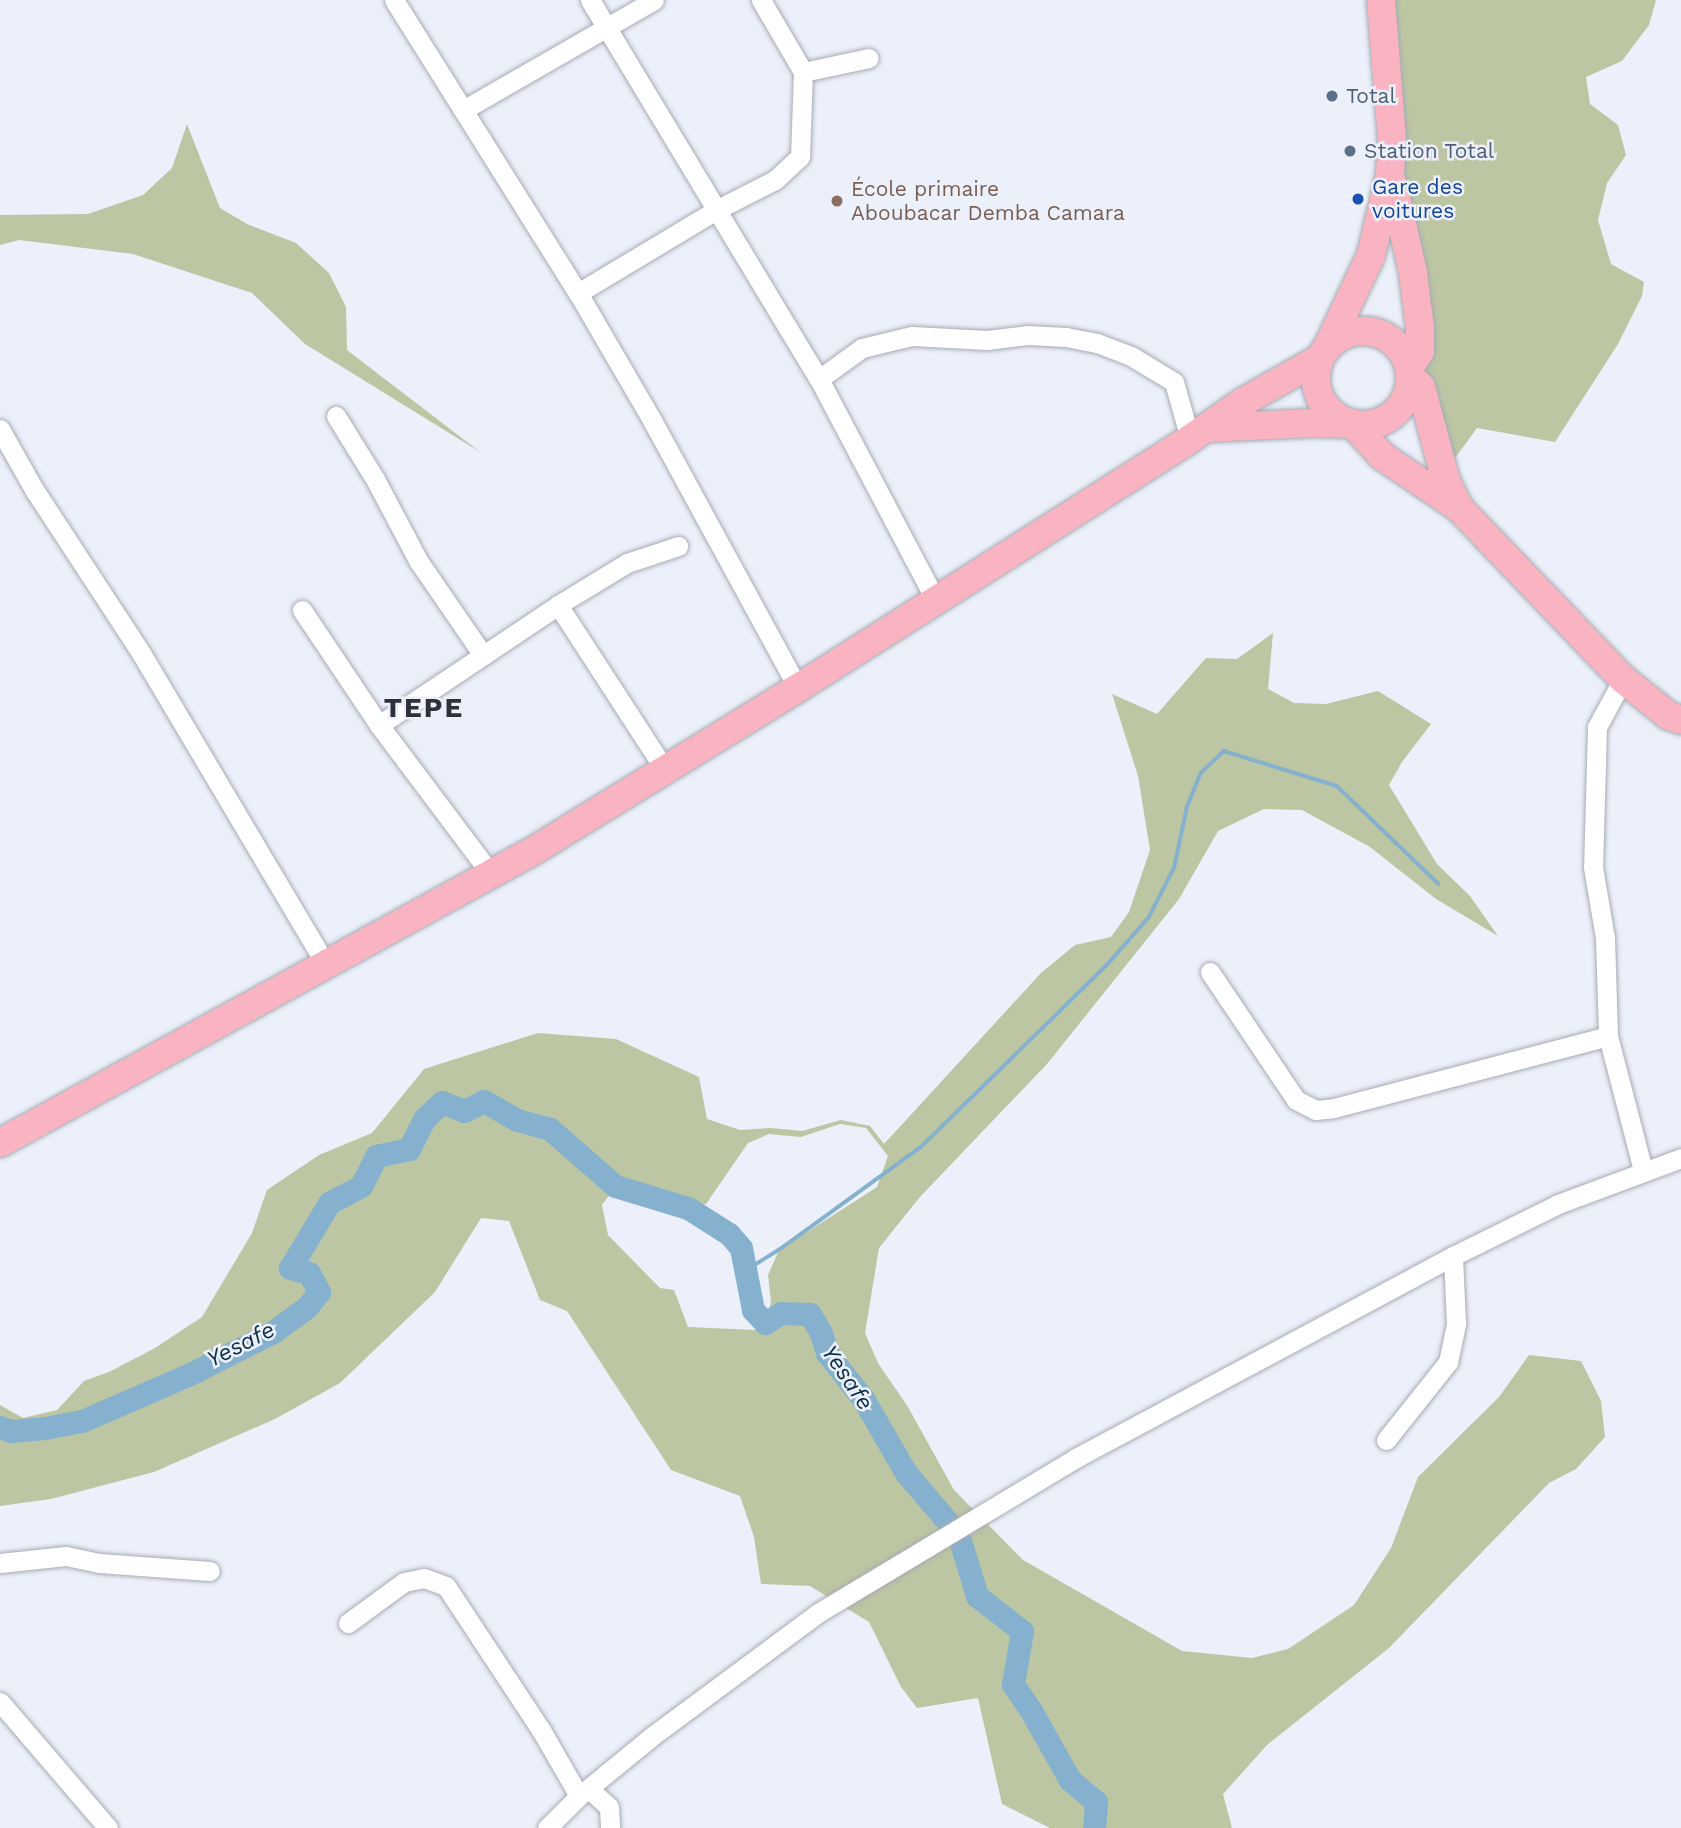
<!DOCTYPE html>
<html>
<head>
<meta charset="utf-8">
<style>
	body { margin:0 }
	#map { position:relative; width:1681px; height:1828px; overflow:hidden; background:#ecf0fa; font-family:"Work Sans",sans-serif }
	div>[style] { position:absolute }
	.green>* { inset:0; background:#bcc6a3 }
	.stream>* { height:3.5px; margin:-1.75px; padding:0 1.75px; transform-origin:1.75px; border-radius:1.75px; background:#86b1ce }
	.river>* { height:23px; margin:-11.5px; padding:0 11.5px; transform-origin:11.5px; border-radius:11.5px; background:#86b1ce }
	.roads { filter:drop-shadow(0 0 2px #a6abb4) drop-shadow(0 0 2px #a6abb4) }
	.minor>* { height:19px; margin:-9.5px; padding:0 9.5px; transform-origin:9.5px; border-radius:9.5px; background:#fff }
	.highway>* { height:28px; margin:-14px; padding:0 14px; transform-origin:14px; border-radius:14px; background:#fab3c1 }
	.highway>.ring { margin:-14px; padding:0; box-sizing:content-box; background:none; border:28px solid #fab3c1; border-radius:50% }
	.dots>* { width:19px; height:19px; translate:-50% -50%; box-sizing:border-box; border:4px solid #ecf0fa; border-radius:50% }
	span { translate:-50% -50%; white-space:nowrap; text-align:center; line-height:1.15; -webkit-text-stroke:5px #ecf0fa; paint-order:stroke }
	.service-label { font-size:21px; color:#4e5e75 }
	.left { translate:0 -50%; text-align:left }
	.transit-label { font-size:21px; color:#164399 }
	.education-label { font-size:21px; color:#785e54 }
	.water-label { font-size:23px; color:#0b3045; font-style:italic }
	.district-label { font-size:28px; color:#2e3139; font-weight:700; letter-spacing:2px }
</style>
</head>
<body>
<div id="map">
	<div class="green">
		<i style="clip-path:polygon(1372px 0,1656px 0,1649px 25px,1622px 61px,1586px 77px,1590px 104px,1618px 125px,1626px 155px,1607px 183px,1598px 220px,1611px 264px,1644px 282px,1642px 296px,1618px 344px,1555px 442px,1477px 428px,1442px 476px,1433px 439px)"></i>
		<i style="clip-path:polygon(187px 124px,220px 208px,247px 224px,296px 243px,329px 273px,346px 307px,347px 350px,480px 452px,305px 344px,252px 293px,133px 254px,19px 240px,0 245px,0 215px,88px 214px,143px 195px,172px 168px)"></i>
		<i style="clip-path:polygon(evenodd,1273px 633px,1268px 689px,1294px 703px,1326px 704px,1378px 691px,1431px 724px,1402px 762px,1389px 785px,1437px 864px,1470px 896px,1498px 936px,1436px 899px,1370px 847px,1302px 810px,1264px 809px,1218px 831px,1179px 899px,1047px 1064px,919px 1198px,879px 1248px,865px 1333px,878px 1363px,908px 1407px,954px 1490px,1023px 1560px,1182px 1651px,1252px 1658px,1288px 1649px,1354px 1605px,1391px 1548px,1418px 1477px,1499px 1397px,1529px 1355px,1581px 1361px,1601px 1401px,1605px 1437px,1576px 1469px,1549px 1483px,1389px 1648px,1267px 1745px,1223px 1794px,1232px 1828px,1050px 1828px,1002px 1804px,978px 1698px,917px 1708px,901px 1687px,869px 1622px,810px 1586px,761px 1584px,754px 1537px,740px 1496px,671px 1470px,567px 1311px,540px 1300px,509px 1221px,481px 1218px,435px 1292px,340px 1383px,275px 1419px,154px 1472px,51px 1499px,0 1506px,0 1405px,23px 1418px,57px 1410px,84px 1381px,109px 1372px,155px 1348px,202px 1317px,252px 1233px,267px 1190px,319px 1155px,372px 1133px,424px 1069px,538px 1033px,616px 1039px,699px 1077px,707px 1119px,740px 1130px,771px 1128px,802px 1131px,841px 1120px,870px 1126px,884px 1144px,1041px 973px,1075px 945px,1111px 937px,1129px 912px,1150px 850px,1138px 776px,1112px 694px,1157px 714px,1206px 658px,1237px 659px,1273px 633px,840px 1124px,866px 1128px,888px 1156px,877px 1187px,779px 1250px,768px 1275px,771px 1302px,765px 1323px,755px 1330px,688px 1327px,674px 1290px,660px 1288px,608px 1235px,602px 1205px,615px 1187px,688px 1208px,706px 1204px,748px 1143px,769px 1134px,801px 1137px,840px 1124px)"></i>
	</div>
	<div class="stream">
		<i style="left:745px;top:1271px;width:40px;rotate:-32deg"></i>
		<i style="left:779px;top:1250px;width:175px;rotate:-36deg"></i>
		<i style="left:921px;top:1147px;width:259px;rotate:-44.4deg"></i>
		<i style="left:1106px;top:966px;width:65px;rotate:-48.7deg"></i>
		<i style="left:1149px;top:917px;width:55px;rotate:-63deg"></i>
		<i style="left:1174px;top:868px;width:62px;rotate:-78deg"></i>
		<i style="left:1187px;top:807px;width:37px;rotate:-68deg"></i>
		<i style="left:1201px;top:773px;width:32px;rotate:-44deg"></i>
		<i style="left:1224px;top:751px;width:118px;rotate:17.2deg"></i>
		<i style="left:1337px;top:786px;width:141px;rotate:43.9deg"></i>
	</div>
	<div class="river">
		<i style="left:0;top:1427px;width:12px;rotate:20deg"></i>
		<i style="left:11px;top:1431px;width:34px;rotate:-5deg"></i>
		<i style="left:45px;top:1428px;width:38px;rotate:-11deg"></i>
		<i style="left:82px;top:1421px;width:116px;rotate:-23.5deg"></i>
		<i style="left:188px;top:1375px;width:95px;rotate:-26.8deg"></i>
		<i style="left:273px;top:1332px;width:42px;rotate:-36.3deg"></i>
		<i style="left:307px;top:1307px;width:19px;rotate:-51deg"></i>
		<i style="left:319px;top:1292px;width:21px;rotate:-118deg"></i>
		<i style="left:309px;top:1273px;width:20px;rotate:-165deg"></i>
		<i style="left:290px;top:1268px;width:76px;rotate:-59deg"></i>
		<i style="left:329px;top:1203px;width:36px;rotate:-28deg"></i>
		<i style="left:361px;top:1186px;width:34px;rotate:-63deg"></i>
		<i style="left:376px;top:1156px;width:34px;rotate:-12deg"></i>
		<i style="left:409px;top:1149px;width:35px;rotate:-63deg"></i>
		<i style="left:425px;top:1118px;width:23px;rotate:-43deg"></i>
		<i style="left:442px;top:1102px;width:24px;rotate:22deg"></i>
		<i style="left:464px;top:1111px;width:22px;rotate:-27deg"></i>
		<i style="left:484px;top:1101px;width:38px;rotate:30deg"></i>
		<i style="left:517px;top:1120px;width:34px;rotate:15deg"></i>
		<i style="left:550px;top:1129px;width:86px;rotate:41.2deg"></i>
		<i style="left:615px;top:1186px;width:76px;rotate:16.8deg"></i>
		<i style="left:688px;top:1208px;width:49px;rotate:32.4deg"></i>
		<i style="left:729px;top:1234px;width:18px;rotate:49deg"></i>
		<i style="left:741px;top:1248px;width:63px;rotate:79deg"></i>
		<i style="left:753px;top:1310px;width:18px;rotate:47deg"></i>
		<i style="left:765px;top:1323px;width:19px;rotate:-32deg"></i>
		<i style="left:781px;top:1313px;width:29px;rotate:2deg"></i>
		<i style="left:810px;top:1314px;width:22px;rotate:60deg"></i>
		<i style="left:821px;top:1333px;width:21px;rotate:73deg"></i>
		<i style="left:827px;top:1353px;width:60px;rotate:51.8deg"></i>
		<i style="left:864px;top:1400px;width:84px;rotate:60.1deg"></i>
		<i style="left:906px;top:1473px;width:63px;rotate:49.5deg"></i>
		<i style="left:960px;top:1540px;width:59px;rotate:73.1deg"></i>
		<i style="left:977px;top:1596px;width:57px;rotate:37.9deg"></i>
		<i style="left:1022px;top:1631px;width:54px;rotate:99.6deg"></i>
		<i style="left:1013px;top:1684px;width:30px;rotate:56deg"></i>
		<i style="left:1030px;top:1709px;width:81px;rotate:60.6deg"></i>
		<i style="left:1070px;top:1780px;width:34px;rotate:40deg"></i>
		<i style="left:1096px;top:1802px;width:26px;rotate:94deg"></i>
	</div>
	<div class="roads">
		<div class="minor">
			<i style="left:394px;top:0;width:346px;rotate:57.9deg"></i>
			<i style="left:578px;top:293px;width:149px;rotate:59.8deg"></i>
			<i style="left:653px;top:422px;width:303px;rotate:61.4deg"></i>
			<i style="left:590px;top:0;width:443px;rotate:58.9deg"></i>
			<i style="left:819px;top:379px;width:249px;rotate:62.2deg"></i>
			<i style="left:761px;top:0;width:83px;rotate:59.7deg"></i>
			<i style="left:463px;top:110px;width:220px;rotate:-29.9deg"></i>
			<i style="left:578px;top:293px;width:161px;rotate:-31deg"></i>
			<i style="left:716px;top:210px;width:66px;rotate:-27deg"></i>
			<i style="left:775px;top:180px;width:34px;rotate:-43deg"></i>
			<i style="left:800px;top:157px;width:85px;rotate:-88deg"></i>
			<i style="left:803px;top:72px;width:67px;rotate:-12deg"></i>
			<i style="left:819px;top:379px;width:53px;rotate:-35.8deg"></i>
			<i style="left:862px;top:348px;width:51px;rotate:-13.5deg"></i>
			<i style="left:912px;top:336px;width:75px;rotate:3.1deg"></i>
			<i style="left:987px;top:340px;width:40px;rotate:-7.1deg"></i>
			<i style="left:1027px;top:335px;width:39px;rotate:3deg"></i>
			<i style="left:1066px;top:337px;width:32px;rotate:11deg"></i>
			<i style="left:1097px;top:343px;width:36px;rotate:21deg"></i>
			<i style="left:1131px;top:356px;width:50px;rotate:31.2deg"></i>
			<i style="left:1174px;top:382px;width:59px;rotate:74.3deg"></i>
			<i style="left:336px;top:416px;width:74px;rotate:58.2deg"></i>
			<i style="left:375px;top:479px;width:94px;rotate:62.1deg"></i>
			<i style="left:419px;top:562px;width:113px;rotate:55.5deg"></i>
			<i style="left:0;top:429px;width:71px;rotate:60.6deg"></i>
			<i style="left:35px;top:491px;width:194px;rotate:56.8deg"></i>
			<i style="left:141px;top:653px;width:363px;rotate:59.3deg"></i>
			<i style="left:558px;top:605px;width:81px;rotate:-31.3deg"></i>
			<i style="left:627px;top:563px;width:54px;rotate:-18.4deg"></i>
			<i style="left:302px;top:610px;width:138px;rotate:56.2deg"></i>
			<i style="left:379px;top:725px;width:186px;rotate:53.1deg"></i>
			<i style="left:1623px;top:679px;width:55px;rotate:118.4deg"></i>
			<i style="left:1597px;top:727px;width:140px;rotate:91.6deg"></i>
			<i style="left:1593px;top:867px;width:72px;rotate:80.4deg"></i>
			<i style="left:1605px;top:938px;width:98px;rotate:88.2deg"></i>
			<i style="left:1608px;top:1036px;width:138px;rotate:75.4deg"></i>
			<i style="left:379px;top:725px;width:216px;rotate:-33.8deg"></i>
			<i style="left:558px;top:605px;width:197px;rotate:57deg"></i>
			<i style="left:1210px;top:972px;width:154px;rotate:56.1deg"></i>
			<i style="left:1296px;top:1100px;width:22px;rotate:27deg"></i>
			<i style="left:1316px;top:1110px;width:18px;rotate:-6deg"></i>
			<i style="left:1334px;top:1108px;width:283px;rotate:-14.7deg"></i>
			<i style="left:1386px;top:1440px;width:100px;rotate:-51.5deg"></i>
			<i style="left:1448px;top:1362px;width:40px;rotate:-78deg"></i>
			<i style="left:1456px;top:1323px;width:67px;rotate:-92.6deg"></i>
			<i style="left:0;top:1563px;width:66px;rotate:-6.1deg"></i>
			<i style="left:66px;top:1556px;width:34px;rotate:12deg"></i>
			<i style="left:99px;top:1563px;width:111px;rotate:4.1deg"></i>
			<i style="left:348px;top:1623px;width:69px;rotate:-36.2deg"></i>
			<i style="left:404px;top:1582px;width:20px;rotate:-11deg"></i>
			<i style="left:424px;top:1578px;width:23px;rotate:20deg"></i>
			<i style="left:446px;top:1586px;width:173px;rotate:56.6deg"></i>
			<i style="left:541px;top:1730px;width:76px;rotate:60.1deg"></i>
			<i style="left:0;top:1702px;width:166px;rotate:49.4deg"></i>
			<i style="left:589px;top:1789px;width:27px;rotate:42deg"></i>
			<i style="left:609px;top:1807px;width:21px;rotate:87deg"></i>
			<i style="left:547px;top:1828px;width:45px;rotate:-45deg"></i>
			<i style="left:579px;top:1796px;width:93px;rotate:-39.3deg"></i>
			<i style="left:651px;top:1737px;width:208px;rotate:-36.6deg"></i>
			<i style="left:818px;top:1613px;width:301px;rotate:-31deg"></i>
			<i style="left:1076px;top:1458px;width:428px;rotate:-28.2deg"></i>
			<i style="left:1453px;top:1256px;width:117px;rotate:-26.3deg"></i>
			<i style="left:1558px;top:1204px;width:131px;rotate:-20.5deg"></i>
		</div>
		<div class="highway">
			<i style="left:1393px;top:184px;width:91px;rotate:77.3deg"></i>
			<i style="left:1413px;top:273px;width:55px;rotate:82.7deg"></i>
			<i style="left:1420px;top:328px;width:23px;rotate:90deg"></i>
			<i style="left:1420px;top:351px;width:19px;rotate:122deg"></i>
			<i class="ring" style="left:1316px;top:331px;width:66px;height:66px"></i>
			<i style="left:1329px;top:344px;width:98px;rotate:-64.7deg"></i>
			<i style="left:1371px;top:255px;width:82px;rotate:-76.6deg"></i>
			<i style="left:1390px;top:175px;width:35px;rotate:-87deg"></i>
			<i style="left:1392px;top:140px;width:140px;rotate:-94.5deg"></i>
			<i style="left:1411px;top:378px;width:13px;rotate:42deg"></i>
			<i style="left:1421px;top:387px;width:97px;rotate:75.1deg"></i>
			<i style="left:1446px;top:481px;width:30px;rotate:64deg"></i>
			<i style="left:1207px;top:428px;width:106px;rotate:-2.7deg"></i>
			<i style="left:1313px;top:423px;width:40px;rotate:1.4deg"></i>
			<i style="left:1353px;top:424px;width:43px;rotate:47.8deg"></i>
			<i style="left:1382px;top:456px;width:93px;rotate:34deg"></i>
			<i style="left:1459px;top:508px;width:237px;rotate:46.2deg"></i>
			<i style="left:1623px;top:679px;width:59px;rotate:38.8deg"></i>
			<i style="left:1669px;top:716px;width:13px;rotate:18deg"></i>
			<i style="left:0;top:1143px;width:608px;rotate:-28.72deg"></i>
			<i style="left:533px;top:851px;width:311px;rotate:-31.6deg"></i>
			<i style="left:798px;top:688px;width:464px;rotate:-32.4deg"></i>
			<i style="left:1190px;top:439px;width:65px;rotate:-34.9deg"></i>
			<i style="left:1243px;top:402px;width:87px;rotate:-29.5deg"></i>
		</div>
	</div>
	<div class="dots">
		<i style="left:1332px;top:96px;background:#5c6f8a"></i>
		<i style="left:1350px;top:151px;background:#5c6f8a"></i>
		<i style="left:1358px;top:199px;background:#1a4fb4"></i>
		<i style="left:837px;top:201px;background:#8d6e63"></i>
	</div>
	<div class="service-label">
		<span class="left" style="left:1346px;top:96px">Total</span>
		<span class="left" style="left:1364px;top:151px">Station Total</span>
	</div>
	<div class="transit-label">
		<span class="left" style="left:1372px;top:199px">Gare des<br>voitures</span>
	</div>
	<div class="education-label">
		<span class="left" style="left:851px;top:201px">École primaire<br>Aboubacar Demba Camara</span>
	</div>
	<div class="water-label">
		<span style="left:241px;top:1345px;rotate:-27deg">Yesafe</span>
		<span style="left:847px;top:1378px;rotate:56deg">Yesafe</span>
	</div>
	<div class="district-label">
		<span style="left:424px;top:708px">TEPE</span>
	</div>
</div>
</body>
</html>
